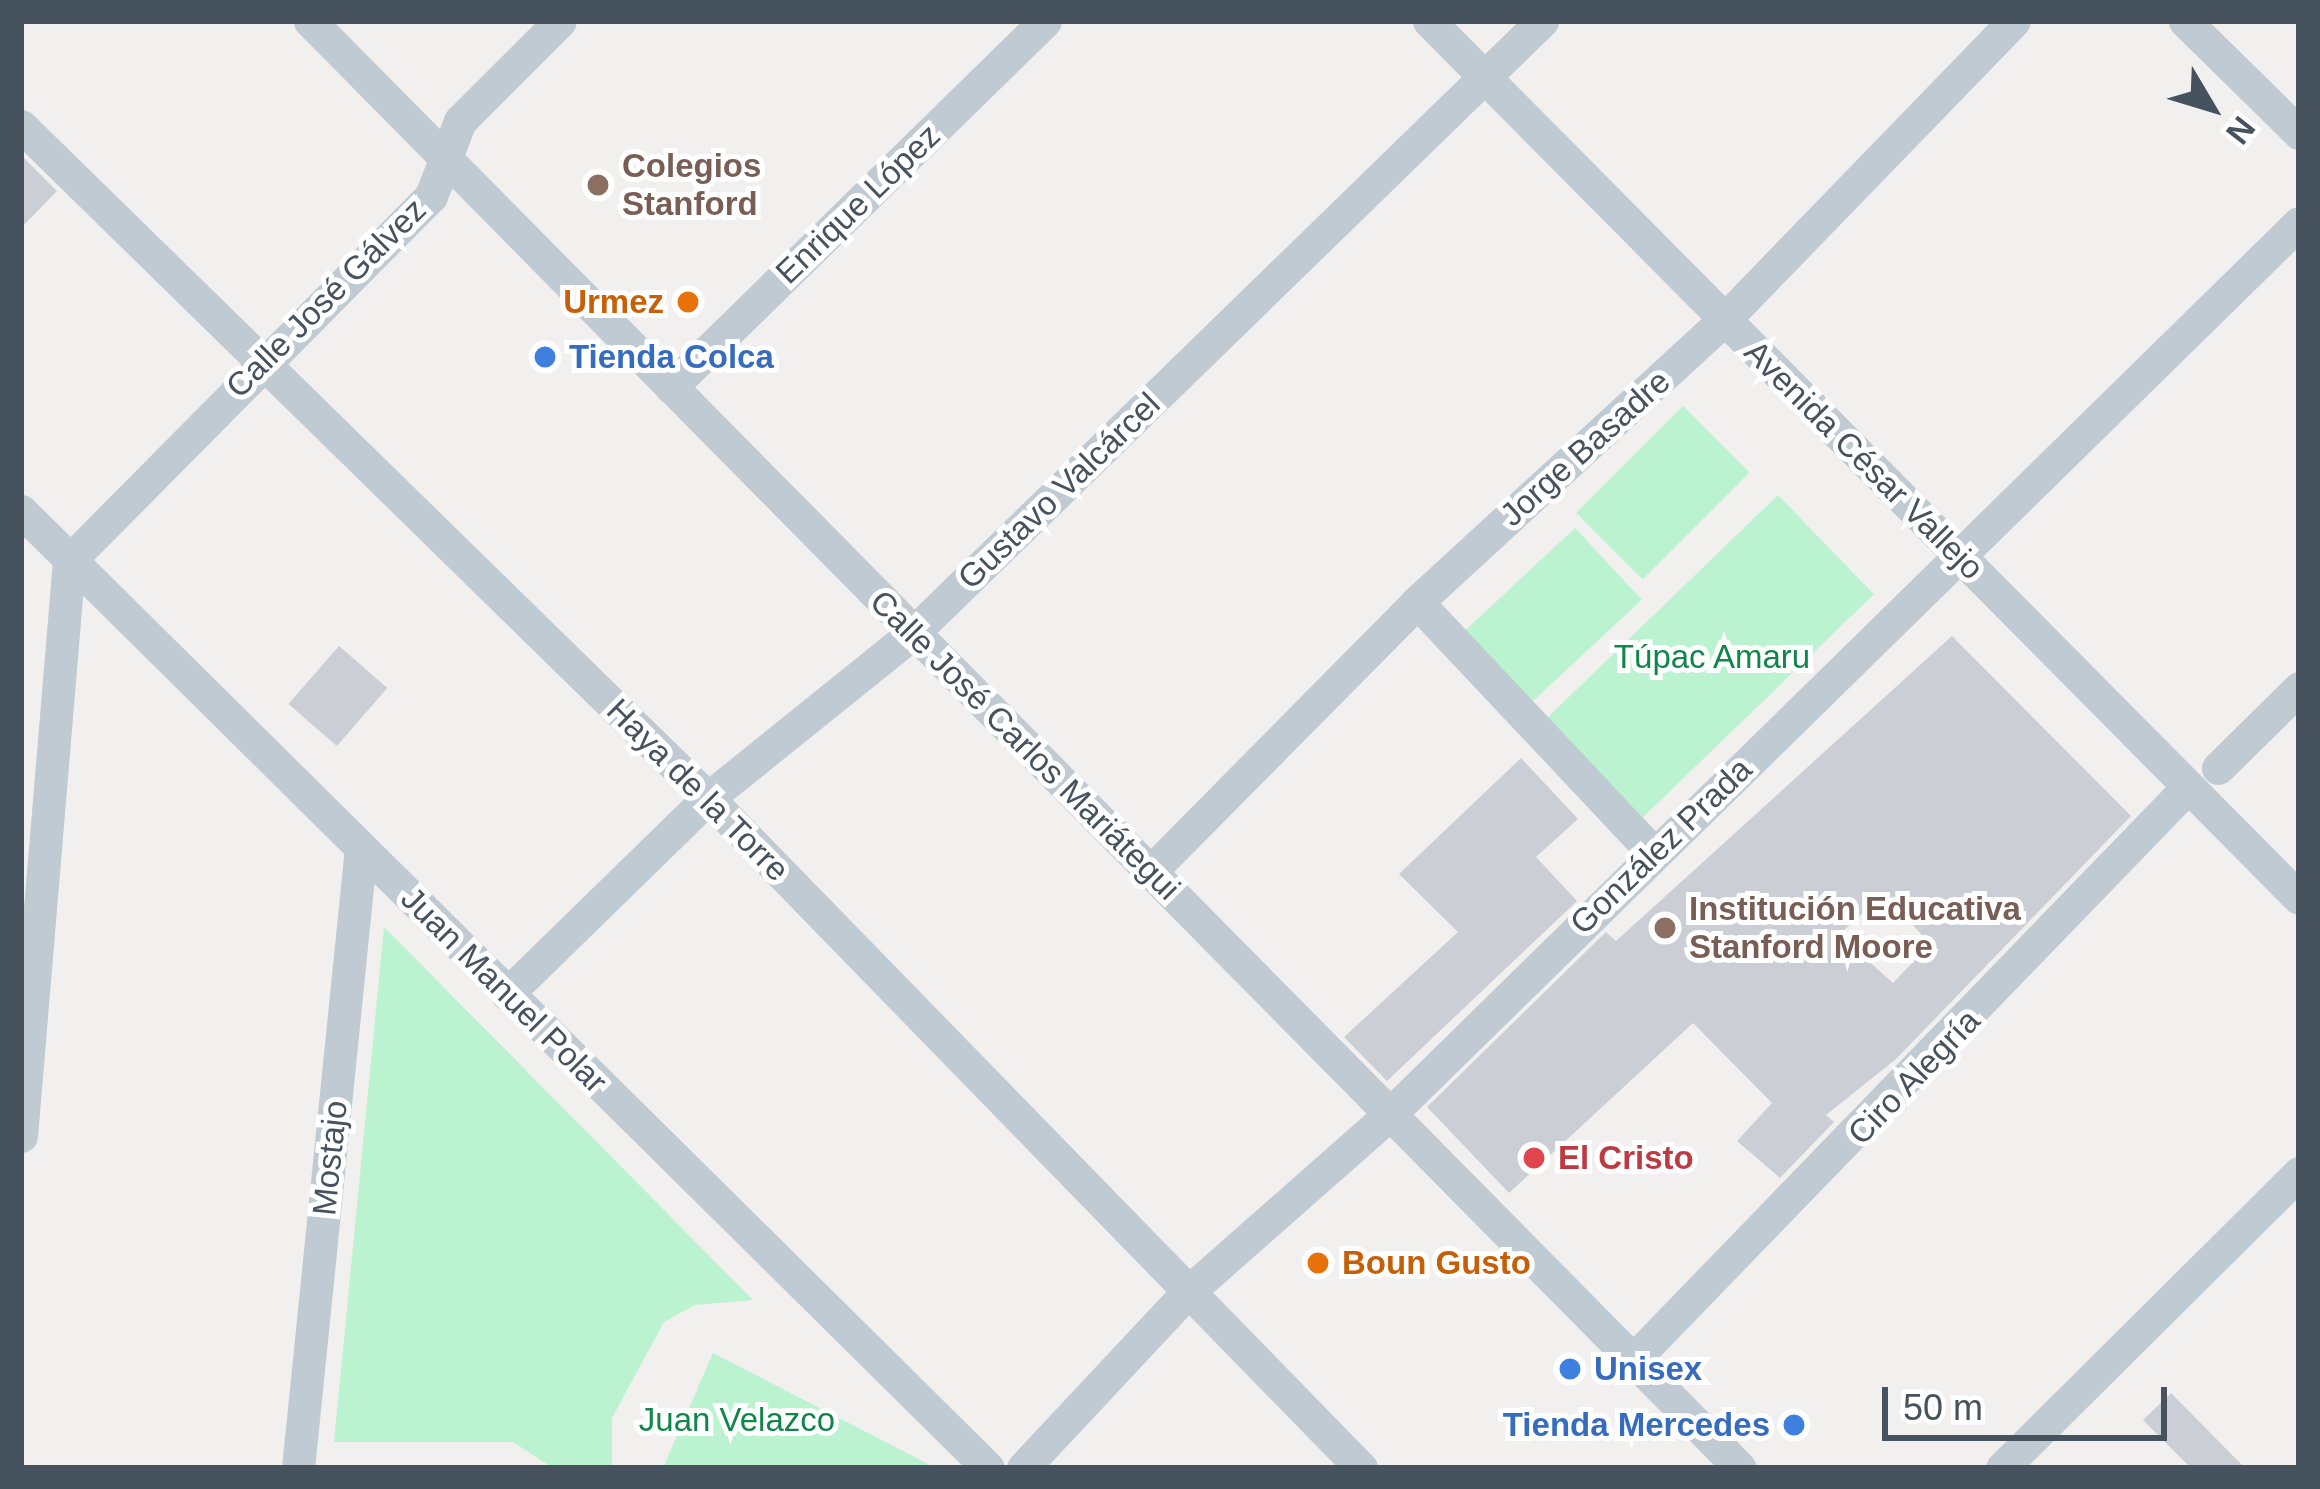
<!DOCTYPE html>
<html>
<head>
<meta charset="utf-8">
<style>
	body { margin:0 }
	#map { position:relative; width:2320px; height:1489px; overflow:hidden; background:#f2efef; font-family:Helvetica,sans-serif }
	div>[style] { position:absolute }
	.green>* { inset:0; background:#bbf3d0; transform-origin:0 0 }
	.building>* { inset:0; background:#cbced5; transform-origin:0 0 }
	.minor>* { height:33px; margin:-16.5px; padding:0 16.5px; transform-origin:16.5px; border-radius:16.5px; background:#bfcad2 }
	.dots>* { width:33px; height:33px; translate:-50% -50%; box-sizing:border-box; border:6px solid #fff; border-radius:50% }
	span { translate:-50% -50%; white-space:nowrap; text-align:center; line-height:1.15; -webkit-text-stroke:10px #fff; paint-order:stroke }
	.education-label { font-size:33px; color:#785e54; font-weight:700 }
	.left { translate:0 -50%; text-align:left }
	.street-label { font-size:33px; color:#46535f }
	.food-label { font-size:33px; color:#c56008; font-weight:700 }
	.right { translate:-100% -50%; text-align:right }
	.shop-label { font-size:33px; color:#366cbe; font-weight:700 }
	.park-label { font-size:33px; color:#10864a }
	.health-label { font-size:33px; color:#be3a42; font-weight:700 }
	.frame { position:absolute; inset:0; border:24px solid #46535f; pointer-events:none }
	.north { position:absolute; left:2152px; top:48px; width:120px; height:120px; -webkit-text-stroke:9px #fff; paint-order:stroke; rotate:128deg; font-size:33px; font-weight:700; line-height:48px; text-align:center; color:#46535f }
	.north::after { content:''; display:block; margin:auto; width:42px; height:54px; background:#46535f; clip-path:polygon(50% 0,100% 100%,50% 72%,0 100%) }
	.scale { position:absolute; left:1882px; top:1387px; width:285px; height:54px; box-sizing:border-box; border:6px solid #46535f; border-top:0; padding-left:15px; font-size:36px; line-height:42px; white-space:nowrap; color:#46535f; -webkit-text-stroke:9px #fff; paint-order:stroke }
</style>
</head>
<body>
<div id="map">
	<div class="green">
		<i style="left:1683px;top:406px;width:94px;height:151px;rotate:45deg"></i>
		<i style="left:1778px;top:495px;width:138px;height:321px;rotate:46deg"></i>
		<i style="left:1575px;top:528px;width:98px;height:152px;rotate:47deg"></i>
		<i style="clip-path:polygon(384px 927px,753px 1300px,695px 1305px,664px 1322px,612px 1418px,612px 1468px,553px 1468px,513px 1442px,334px 1442px)"></i>
		<i style="clip-path:polygon(713px 1353px,936px 1468px,663px 1468px)"></i>
	</div>
	<div class="building">
		<i style="clip-path:polygon(21px 155px,57px 191px,21px 228px)"></i>
		<i style="clip-path:polygon(evenodd,1952px 636px,2131px 816px,1896px 1059px,1826px 1115px,1834px 1122px,1780px 1178px,1737px 1141px,1772px 1103px,1693px 1023px,1509px 1193px,1427px 1107px,1606px 932px,1616px 941px,1952px 636px,1884px 893px,1930px 944px,1893px 983px,1839px 935px,1884px 893px)"></i>
		<i style="left:339px;top:646px;width:64px;height:77px;rotate:41deg"></i>
		<i style="clip-path:polygon(1521px 758px,1578px 819px,1536px 857px,1577px 901px,1387px 1081px,1344px 1037px,1458px 932px,1399px 874px)"></i>
		<i style="clip-path:polygon(2171px 1393px,2245px 1468px,2191px 1468px,2143px 1420px)"></i>
	</div>
	<div class="minor">
		<i style="left:310px;top:21px;width:2034px;rotate:45.34deg"></i>
		<i style="left:1429px;top:21px;width:1235px;rotate:45.23deg"></i>
		<i style="left:2185px;top:21px;width:160px;rotate:44.5deg"></i>
		<i style="left:21px;top:126px;width:961px;rotate:44.37deg"></i>
		<i style="left:708px;top:798px;width:936px;rotate:45.74deg"></i>
		<i style="left:671px;top:387px;width:523px;rotate:-44.38deg"></i>
		<i style="left:21px;top:511px;width:1360px;rotate:44.7deg"></i>
		<i style="left:69px;top:561px;width:514px;rotate:-45.24deg"></i>
		<i style="left:431px;top:196px;width:80px;rotate:-68.9deg"></i>
		<i style="left:460px;top:121px;width:141px;rotate:-45deg"></i>
		<i style="left:1417px;top:602px;width:344px;rotate:46.7deg"></i>
		<i style="left:2218px;top:768px;width:114px;rotate:-44.6deg"></i>
		<i style="left:1151px;top:871px;width:378px;rotate:-45.3deg"></i>
		<i style="left:1417px;top:602px;width:418px;rotate:-42.6deg"></i>
		<i style="left:1725px;top:319px;width:415px;rotate:-45.9deg"></i>
		<i style="left:507px;top:994px;width:281px;rotate:-44.3deg"></i>
		<i style="left:708px;top:798px;width:263px;rotate:-38.8deg"></i>
		<i style="left:913px;top:633px;width:878px;rotate:-44.22deg"></i>
		<i style="left:21px;top:1136px;width:577px;rotate:-85.23deg"></i>
		<i style="left:1634px;top:1359px;width:795px;rotate:-45.92deg"></i>
		<i style="left:298px;top:1468px;width:623px;rotate:-84.2deg"></i>
		<i style="left:1023px;top:1468px;width:240px;rotate:-46.9deg"></i>
		<i style="left:1187px;top:1293px;width:269px;rotate:-41.4deg"></i>
		<i style="left:1389px;top:1115px;width:1274px;rotate:-44.43deg"></i>
		<i style="left:2002px;top:1468px;width:419px;rotate:-44.8deg"></i>
	</div>
	<div class="dots">
		<i style="left:598px;top:185px;background:#8d6e63"></i>
		<i style="left:688px;top:302px;background:#e8710a"></i>
		<i style="left:545px;top:357px;background:#3f7fe0"></i>
		<i style="left:1665px;top:928px;background:#8d6e63"></i>
		<i style="left:1534px;top:1158px;background:#e0444e"></i>
		<i style="left:1318px;top:1263px;background:#e8710a"></i>
		<i style="left:1570px;top:1369px;background:#3f7fe0"></i>
		<i style="left:1794px;top:1425px;background:#3f7fe0"></i>
	</div>
	<div class="education-label">
		<span class="left" style="left:622px;top:185px">Colegios<br>Stanford</span>
		<span class="left" style="left:1689px;top:928px">Institución Educativa<br>Stanford Moore</span>
	</div>
	<div class="street-label">
		<span style="left:858px;top:204px;rotate:-44deg">Enrique López</span>
		<span style="left:326px;top:298px;rotate:-45deg">Calle José Gálvez</span>
		<span style="left:1585px;top:448px;rotate:-42deg">Jorge Basadre</span>
		<span style="left:1864px;top:460px;rotate:45deg">Avenida César Vallejo</span>
		<span style="left:1059px;top:491px;rotate:-44deg">Gustavo Valcárcel</span>
		<span style="left:1025px;top:745px;rotate:45deg">Calle José Carlos Mariátegui</span>
		<span style="left:698px;top:790px;rotate:45deg">Haya de la Torre</span>
		<span style="left:1661px;top:846px;rotate:-44deg">González Prada</span>
		<span style="left:504px;top:990px;rotate:45deg">Juan Manuel Polar</span>
		<span style="left:1914px;top:1077px;rotate:-46deg">Ciro Alegría</span>
		<span style="left:330px;top:1158px;rotate:-84deg">Mostajo</span>
	</div>
	<div class="food-label">
		<span class="right" style="left:664px;top:302px">Urmez</span>
		<span class="left" style="left:1342px;top:1263px">Boun Gusto</span>
	</div>
	<div class="shop-label">
		<span class="left" style="left:569px;top:357px">Tienda Colca</span>
		<span class="left" style="left:1594px;top:1369px">Unisex</span>
		<span class="right" style="left:1770px;top:1425px">Tienda Mercedes</span>
	</div>
	<div class="park-label">
		<span style="left:1712px;top:657px">Túpac Amaru</span>
		<span style="left:737px;top:1420px">Juan Velazco</span>
	</div>
	<div class="health-label">
		<span class="left" style="left:1558px;top:1158px">El Cristo</span>
	</div>
	<div class="frame"></div>
	<div class="north">N</div>
	<div class="scale">50 m</div>
</div>
</body>
</html>
